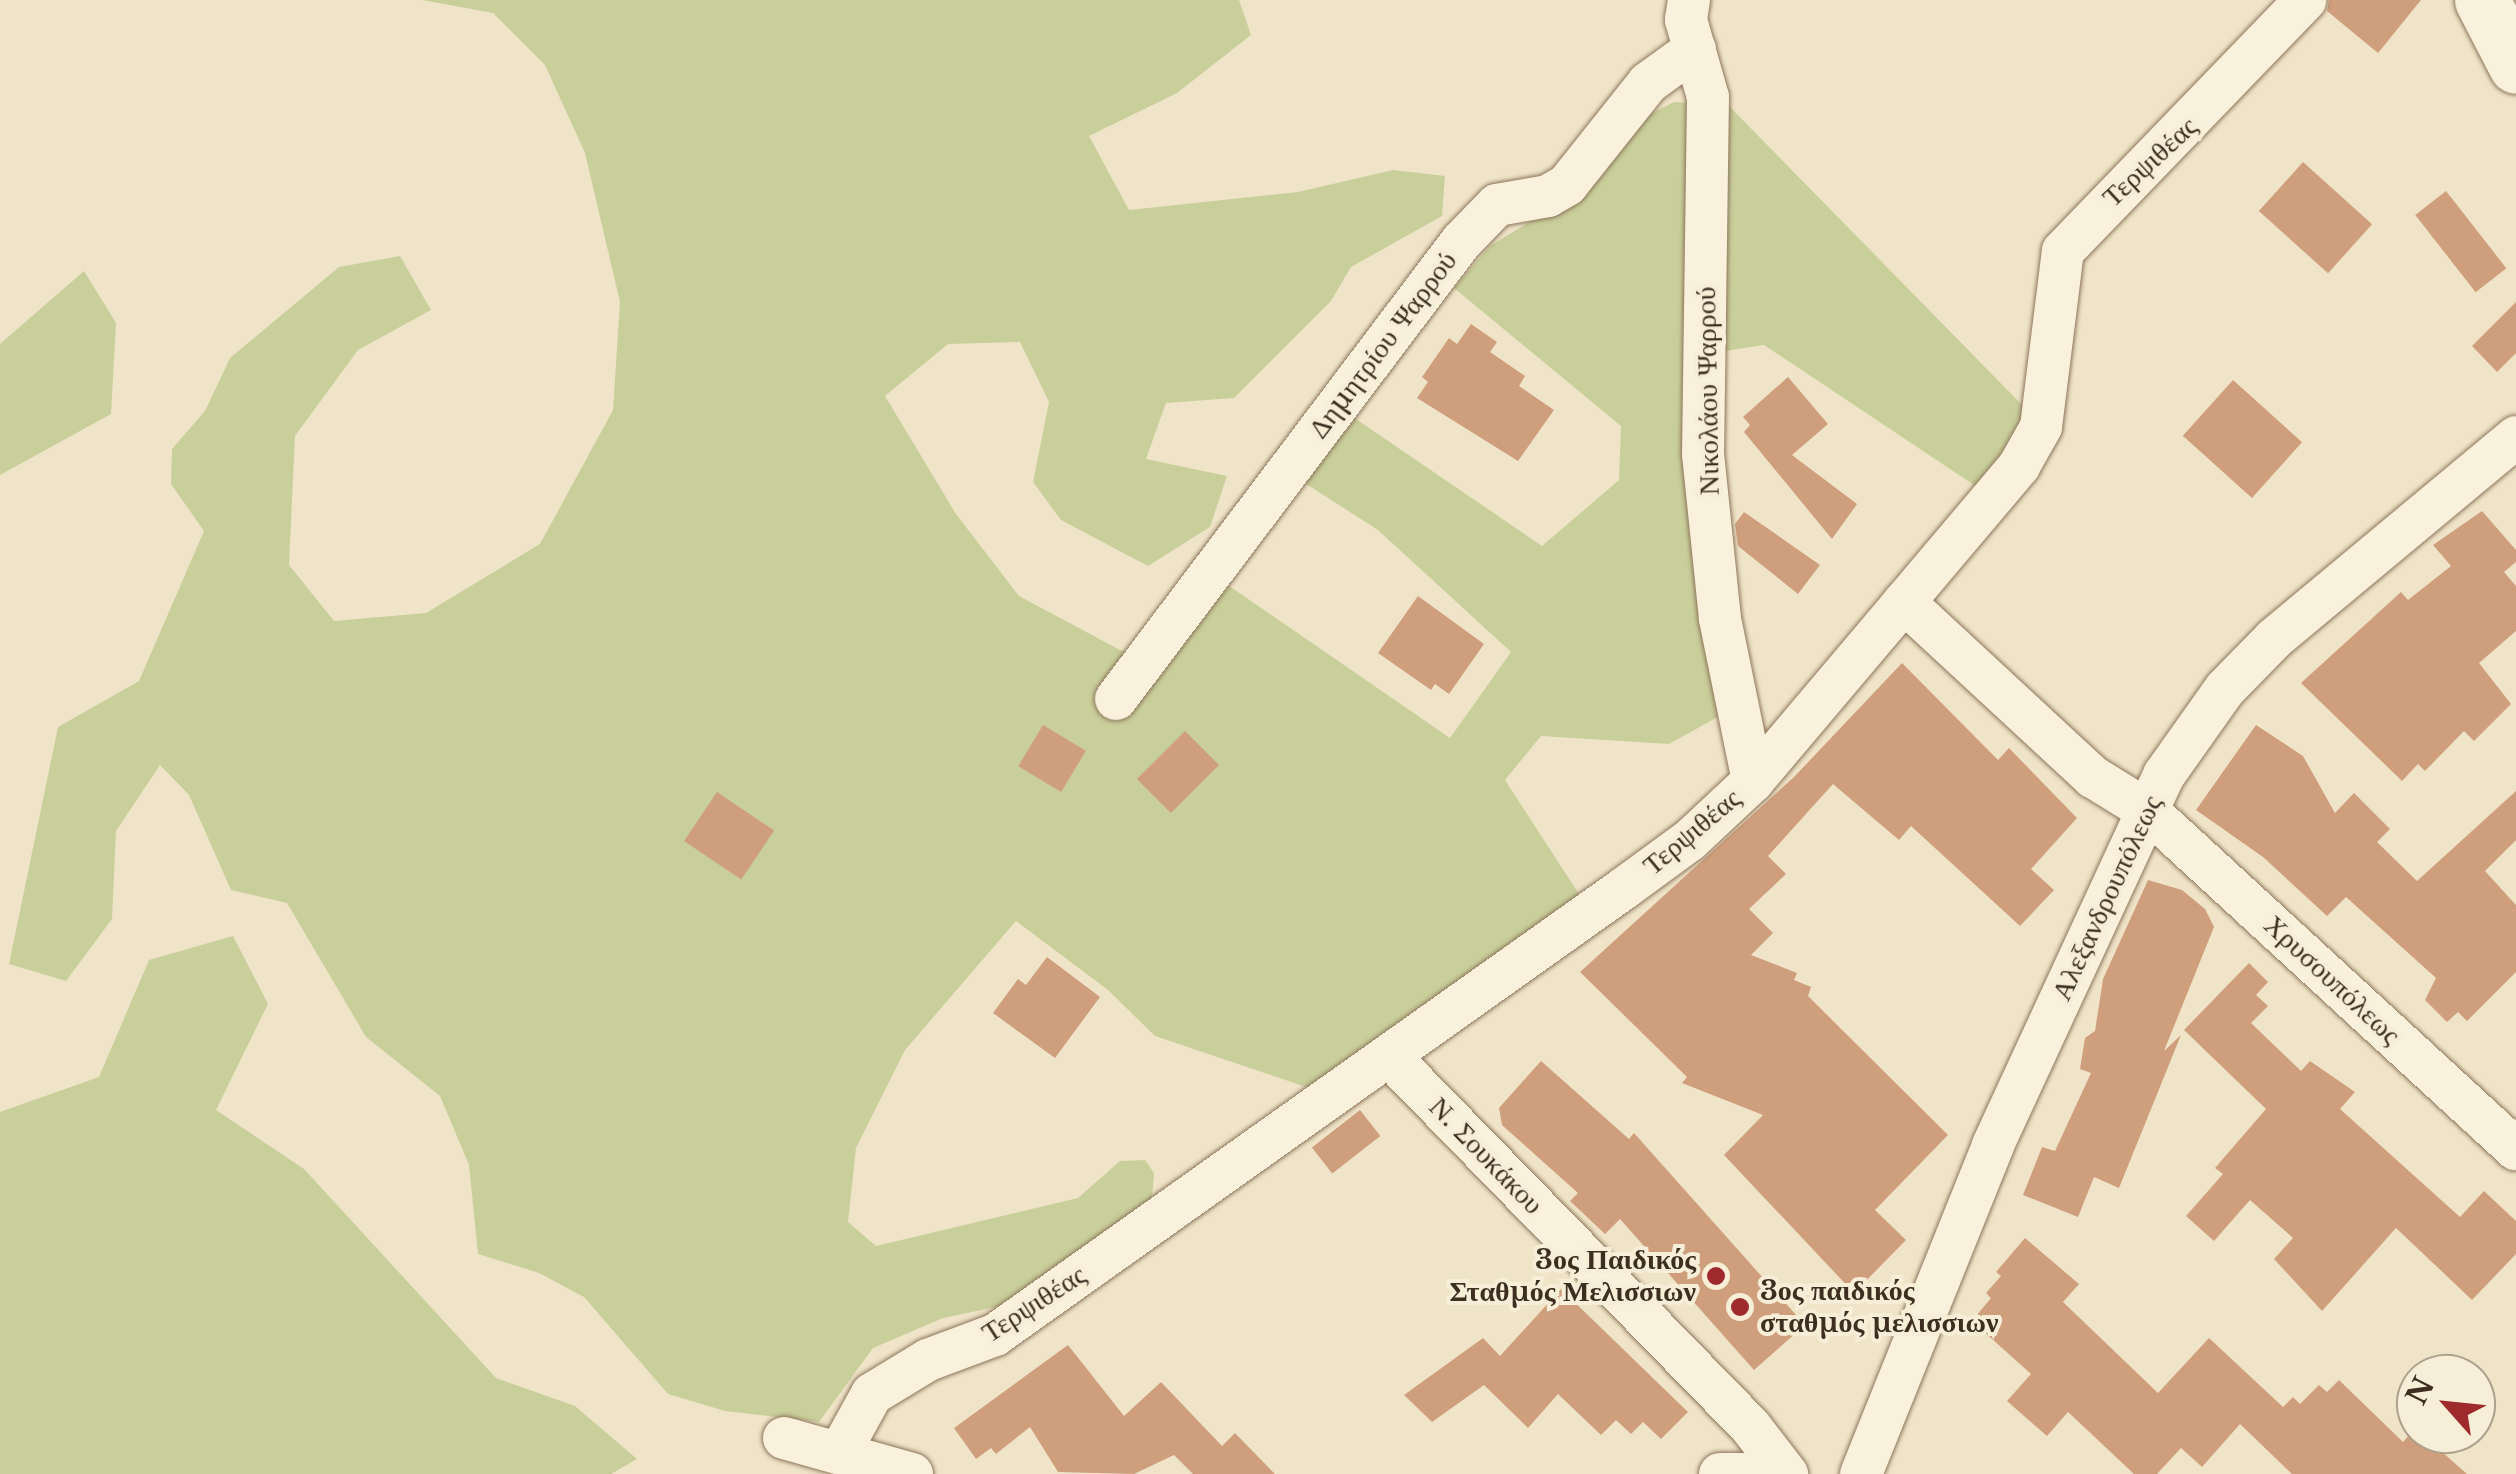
<!DOCTYPE html>
<html>
<head>
<meta charset="utf-8">
<style>
	body { margin:0 }
	#map { position:relative; width:2516px; height:1474px; overflow:hidden; background:#f0e4c8; font-family:"Libre Baskerville",serif }
	div>[style] { position:absolute }
	.green>* { inset:0; background:#c9cf9b }
	.building>* { inset:0; background:#cf9f7d; transform-origin:0 0 }
	.roads { filter:drop-shadow(0 0 2px #8d765c) drop-shadow(0 0 2px #8d765c) }
	.street>* { height:42px; margin:-21px; padding:0 21px; transform-origin:21px; border-radius:21px; background:#faf1dc }
	.secondary>* { height:55px; margin:-27.5px; padding:0 27.5px; transform-origin:27.5px; border-radius:27.5px; background:#faf1dc }
	.dots>* { width:28px; height:28px; translate:-50% -50%; box-sizing:border-box; border:5px solid #f7eed8; border-radius:50% }
	span { translate:-50% -50%; white-space:nowrap; text-align:center; line-height:1.15; -webkit-text-stroke:8px #f7eed8; paint-order:stroke }
	.street-label { font-size:28px; color:#3d2e20 }
	.poi-label { font-size:28px; color:#3d2e20; font-weight:700 }
	.right { translate:-100% -50%; text-align:right }
	.left { translate:0 -50%; text-align:left }
	.north { position:absolute; left:2396px; top:1354px; width:100px; height:100px; box-sizing:border-box; background:#f7eed8; border:2px solid #ada18e; border-radius:50%; rotate:297deg; font-size:28px; font-weight:700; line-height:40px; text-align:center; color:#3d2e20 }
	.north::after { content:''; display:block; margin:auto; width:35px; height:45px; background:#9e2a2b; clip-path:polygon(50% 0,100% 100%,50% 72%,0 100%) }
</style>
</head>
<body>
<div id="map">
	<div class="green">
		<i style="clip-path:polygon(422px 0,1239px 0,1251px 35px,1177px 93px,1089px 136px,1129px 210px,1298px 192px,1393px 170px,1445px 176px,1442px 216px,1351px 267px,1331px 301px,1234px 398px,1166px 403px,1146px 459px,1227px 476px,1210px 527px,1148px 566px,1061px 520px,1033px 482px,1049px 402px,1020px 342px,948px 344px,885px 396px,956px 514px,1019px 596px,1120px 650px,1169px 658px,1222px 581px,1450px 738px,1511px 652px,1378px 530px,1300px 480px,1353px 417px,1542px 546px,1619px 480px,1621px 426px,1454px 288px,1490px 246px,1547px 211px,1581px 201px,1638px 120px,1674px 102px,1728px 105px,2030px 413px,1977px 487px,1764px 345px,1693px 356px,1725px 713px,1669px 744px,1541px 736px,1505px 780px,1579px 894px,1309px 1088px,1155px 1036px,1108px 990px,1016px 921px,905px 1050px,856px 1148px,848px 1222px,876px 1246px,1078px 1198px,1120px 1161px,1145px 1160px,1154px 1173px,1151px 1210px,1020px 1302px,943px 1318px,873px 1348px,819px 1422px,725px 1411px,668px 1394px,584px 1297px,539px 1273px,478px 1254px,469px 1165px,440px 1096px,366px 1037px,287px 903px,231px 890px,189px 795px,160px 765px,116px 831px,112px 919px,66px 981px,9px 964px,58px 727px,139px 681px,204px 531px,171px 484px,172px 449px,205px 411px,230px 358px,339px 267px,400px 256px,431px 310px,358px 350px,295px 436px,289px 565px,334px 621px,426px 613px,540px 544px,613px 410px,620px 302px,585px 153px,545px 65px,493px 13px)"></i>
		<i style="clip-path:polygon(84px 271px,116px 323px,111px 414px,0 475px,0 344px)"></i>
		<i style="clip-path:polygon(233px 936px,268px 1004px,216px 1110px,304px 1169px,496px 1378px,575px 1406px,637px 1459px,611px 1474px,0 1474px,0 1112px,99px 1077px,149px 960px)"></i>
	</div>
	<div class="building">
		<i style="clip-path:polygon(2329px 0,2421px 0,2378px 53px,2327px 11px)"></i>
		<i style="left:2303px;top:162px;width:93px;height:66px;rotate:42deg"></i>
		<i style="left:2446px;top:191px;width:98px;height:39px;rotate:52deg"></i>
		<i style="clip-path:polygon(2516px 302px,2516px 353px,2497px 372px,2472px 346px)"></i>
		<i style="clip-path:polygon(1471px 324px,1497px 342px,1490px 352px,1525px 376px,1519px 386px,1554px 410px,1518px 461px,1417px 398px,1428px 382px,1422px 377px,1449px 338px,1457px 344px)"></i>
		<i style="clip-path:polygon(1788px 377px,1828px 424px,1792px 455px,1857px 504px,1832px 539px,1744px 432px,1750px 425px,1743px 417px)"></i>
		<i style="left:2233px;top:380px;width:93px;height:75px;rotate:42deg"></i>
		<i style="clip-path:polygon(2482px 511px,2516px 550px,2516px 562px,2504px 572px,2516px 586px,2516px 631px,2479px 663px,2511px 704px,2474px 741px,2464px 731px,2425px 771px,2418px 764px,2402px 781px,2301px 683px,2401px 592px,2408px 600px,2451px 566px,2433px 545px)"></i>
		<i style="clip-path:polygon(1744px 512px,1820px 565px,1798px 594px,1738px 546px,1735px 524px)"></i>
		<i style="clip-path:polygon(1418px 596px,1484px 644px,1449px 694px,1435px 684px,1431px 690px,1378px 653px)"></i>
		<i style="clip-path:polygon(1902px 663px,1998px 760px,2009px 748px,2077px 818px,2031px 869px,2054px 890px,2020px 926px,1911px 826px,1899px 840px,1833px 784px,1768px 856px,1786px 874px,1749px 909px,1773px 933px,1751px 955px,1797px 973px,1794px 980px,1811px 987px,1808px 996px,1948px 1135px,1875px 1210px,1906px 1240px,1854px 1293px,1724px 1155px,1763px 1115px,1682px 1083px,1687px 1077px,1580px 972px,1794px 777px)"></i>
		<i style="left:1043px;top:725px;width:50px;height:48px;rotate:31deg"></i>
		<i style="clip-path:polygon(2256px 725px,2303px 756px,2335px 813px,2354px 793px,2390px 829px,2377px 842px,2417px 881px,2516px 791px,2516px 840px,2485px 871px,2516px 905px,2516px 972px,2467px 1021px,2458px 1012px,2447px 1022px,2425px 1000px,2436px 978px,2346px 897px,2327px 916px,2263px 857px,2196px 810px)"></i>
		<i style="left:1185px;top:731px;width:48px;height:68px;rotate:45deg"></i>
		<i style="left:717px;top:792px;width:69px;height:59px;rotate:34deg"></i>
		<i style="clip-path:polygon(2148px 880px,2182px 890px,2205px 909px,2214px 927px,2164px 1051px,2181px 1035px,2119px 1188px,2094px 1177px,2078px 1217px,2023px 1195px,2042px 1147px,2055px 1151px,2091px 1073px,2080px 1069px,2085px 1038px,2095px 1031px,2103px 979px)"></i>
		<i style="clip-path:polygon(1047px 957px,1100px 997px,1055px 1058px,993px 1013px,1018px 979px,1026px 985px)"></i>
		<i style="clip-path:polygon(2249px 963px,2268px 982px,2256px 995px,2268px 1006px,2251px 1023px,2301px 1071px,2310px 1061px,2355px 1092px,2340px 1109px,2460px 1217px,2484px 1191px,2516px 1221px,2516px 1254px,2472px 1300px,2396px 1228px,2322px 1311px,2274px 1259px,2293px 1238px,2250px 1200px,2214px 1241px,2186px 1216px,2223px 1174px,2215px 1168px,2266px 1109px,2184px 1030px)"></i>
		<i style="clip-path:polygon(1541px 1061px,1629px 1139px,1634px 1133px,1805px 1325px,1754px 1370px,1620px 1219px,1605px 1234px,1570px 1201px,1578px 1193px,1502px 1125px,1499px 1108px)"></i>
		<i style="left:1360px;top:1110px;width:33px;height:61px;rotate:52deg"></i>
		<i style="clip-path:polygon(2025px 1238px,2079px 1284px,2063px 1302px,2158px 1393px,2209px 1338px,2283px 1407px,2293px 1397px,2300px 1404px,2319px 1385px,2327px 1392px,2339px 1380px,2403px 1442px,2415px 1428px,2467px 1474px,2292px 1474px,2240px 1424px,2202px 1467px,2181px 1448px,2157px 1474px,2134px 1474px,2068px 1412px,2047px 1436px,2007px 1401px,2031px 1374px,1972px 1321px,1991px 1298px,1986px 1293px,2001px 1276px,1996px 1272px)"></i>
		<i style="clip-path:polygon(1561px 1289px,1688px 1412px,1661px 1439px,1643px 1422px,1631px 1434px,1616px 1420px,1601px 1435px,1558px 1394px,1528px 1428px,1484px 1385px,1432px 1422px,1404px 1395px,1483px 1338px,1500px 1356px)"></i>
		<i style="clip-path:polygon(1068px 1345px,1124px 1416px,1161px 1382px,1222px 1446px,1235px 1433px,1275px 1474px,1193px 1474px,1174px 1455px,1134px 1474px,1058px 1472px,1030px 1427px,996px 1454px,991px 1448px,976px 1459px,954px 1428px)"></i>
	</div>
	<div class="roads">
		<div class="street">
			<i style="left:1689px;top:0;width:20px;rotate:99deg"></i>
			<i style="left:1686px;top:20px;width:80px;rotate:74.1deg"></i>
			<i style="left:1708px;top:97px;width:357px;rotate:90.8deg"></i>
			<i style="left:1703px;top:454px;width:166px;rotate:84.1deg"></i>
			<i style="left:1720px;top:619px;width:165px;rotate:78.5deg"></i>
			<i style="left:1904px;top:602px;width:258px;rotate:42.8deg"></i>
			<i style="left:2093px;top:777px;width:65px;rotate:31.7deg"></i>
			<i style="left:2148px;top:811px;width:500px;rotate:42.6deg"></i>
			<i style="left:1116px;top:699px;width:573px;rotate:-52.95deg"></i>
			<i style="left:1461px;top:242px;width:52px;rotate:-45.8deg"></i>
			<i style="left:1497px;top:205px;width:52px;rotate:-10deg"></i>
			<i style="left:1548px;top:196px;width:22px;rotate:-30deg"></i>
			<i style="left:1567px;top:185px;width:130px;rotate:-51.5deg"></i>
			<i style="left:1648px;top:83px;width:58px;rotate:-35.9deg"></i>
			<i style="left:1390px;top:1057px;width:516px;rotate:45.71deg"></i>
			<i style="left:1750px;top:1426px;width:61px;rotate:52.4deg"></i>
			<i style="left:784px;top:1438px;width:133px;rotate:15.7deg"></i>
			<i style="left:840px;top:1452px;width:66px;rotate:-61.1deg"></i>
			<i style="left:872px;top:1394px;width:66px;rotate:-31.3deg"></i>
			<i style="left:928px;top:1360px;width:72px;rotate:-20.5deg"></i>
			<i style="left:995px;top:1335px;width:770px;rotate:-35.38deg"></i>
			<i style="left:1623px;top:889px;width:83px;rotate:-36.2deg"></i>
			<i style="left:1690px;top:840px;width:86px;rotate:-43.1deg"></i>
			<i style="left:1753px;top:781px;width:412px;rotate:-49.8deg"></i>
			<i style="left:2019px;top:466px;width:45px;rotate:-60.6deg"></i>
			<i style="left:2041px;top:427px;width:177px;rotate:-82.9deg"></i>
			<i style="left:2063px;top:251px;width:349px;rotate:-46deg"></i>
			<i style="left:1720px;top:1474px;width:28px"></i>
			<i style="left:1861px;top:1474px;width:354px;rotate:-68.1deg"></i>
			<i style="left:1993px;top:1145px;width:408px;rotate:-65.2deg"></i>
			<i style="left:2164px;top:775px;width:105px;rotate:-54.7deg"></i>
			<i style="left:2225px;top:689px;width:71px;rotate:-45.6deg"></i>
			<i style="left:2275px;top:638px;width:314px;rotate:-39.8deg"></i>
		</div>
		<div class="secondary">
			<i style="left:2482px;top:0;width:74px;rotate:62.7deg"></i>
		</div>
	</div>
	<div class="dots">
		<i style="left:1716px;top:1276px;background:#9e2a2b"></i>
		<i style="left:1740px;top:1307px;background:#9e2a2b"></i>
	</div>
	<div class="street-label">
		<span style="left:2150px;top:162px;rotate:-43deg">Τερψιθέας</span>
		<span style="left:1383px;top:345px;rotate:-53deg">Δημητρίου Ψαρρού</span>
		<span style="left:1708px;top:391px;rotate:-91deg">Νικολάου Ψαρρού</span>
		<span style="left:1692px;top:832px;rotate:-40deg">Τερψιθέας</span>
		<span style="left:2107px;top:898px;rotate:-65deg">Αλεξανδρουπόλεως</span>
		<span style="left:2332px;top:980px;rotate:43deg">Χρυσουπόλεως</span>
		<span style="left:1486px;top:1156px;rotate:46deg">Ν. Σουκάκου</span>
		<span style="left:1034px;top:1304px;rotate:-33deg">Τερψιθέας</span>
	</div>
	<div class="poi-label">
		<span class="right" style="left:1696px;top:1276px">3ος Παιδικός<br>Σταθμός Μελισσιων</span>
		<span class="left" style="left:1760px;top:1307px">3ος παιδικός<br>σταθμός μελισσιων</span>
	</div>
	<div class="north">N</div>
</div>
</body>
</html>
